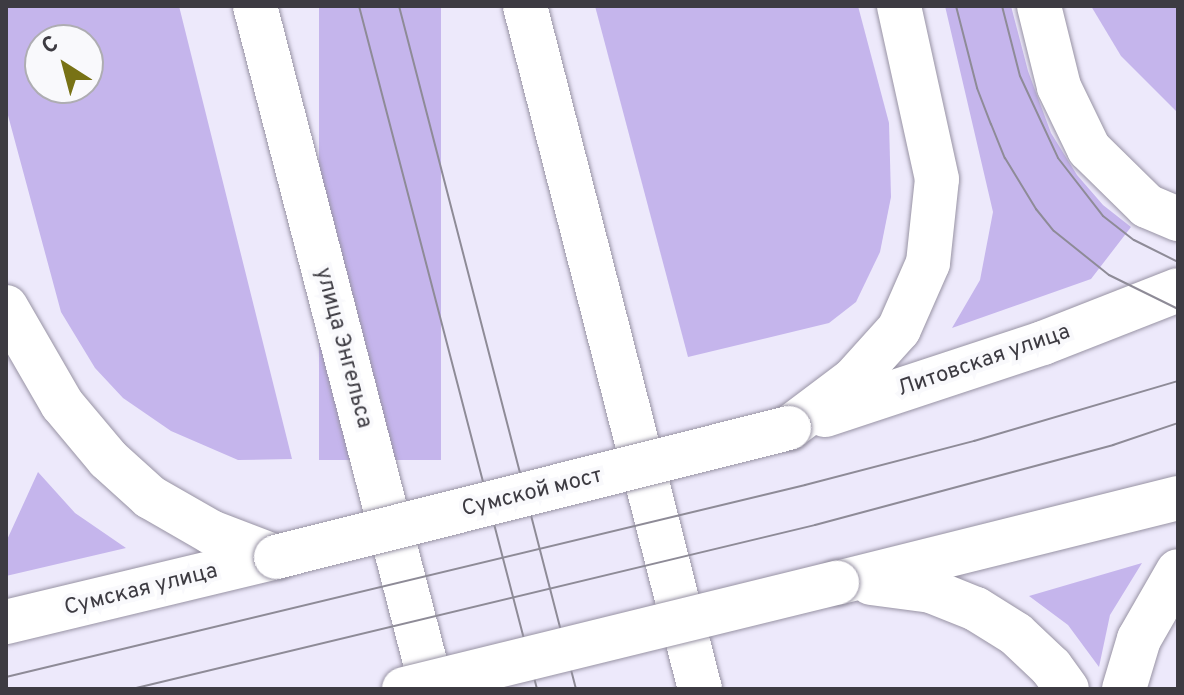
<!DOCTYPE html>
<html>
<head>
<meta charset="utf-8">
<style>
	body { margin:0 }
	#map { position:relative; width:1184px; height:695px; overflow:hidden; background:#ede9fb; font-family:Overpass,sans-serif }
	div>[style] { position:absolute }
	.green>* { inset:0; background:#c5b5ec; transform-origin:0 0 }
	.roads { filter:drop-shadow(0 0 2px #9893a4) drop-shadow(0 0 2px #9893a4) }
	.primary>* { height:44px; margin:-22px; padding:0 22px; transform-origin:22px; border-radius:22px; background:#fff }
	.tram>* { height:2px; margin:-1px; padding:0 1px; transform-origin:1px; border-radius:1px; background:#8e8b97 }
	.bridges { filter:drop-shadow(0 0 2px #9893a4) drop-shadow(0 0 2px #9893a4) }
	.primary-bridge>* { height:44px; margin:-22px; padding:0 22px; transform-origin:22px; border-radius:22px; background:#fff }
	span { translate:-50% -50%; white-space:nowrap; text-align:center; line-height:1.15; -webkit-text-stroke:8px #f9f9fc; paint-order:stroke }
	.street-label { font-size:22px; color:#3d3b42 }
	.frame { position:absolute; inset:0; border:8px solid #3d3b42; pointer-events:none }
	.north { position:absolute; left:24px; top:24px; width:80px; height:80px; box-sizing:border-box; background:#f9f9fc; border:2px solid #aeadb2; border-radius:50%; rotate:324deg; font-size:22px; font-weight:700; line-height:32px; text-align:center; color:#3d3b42 }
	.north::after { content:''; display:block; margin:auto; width:28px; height:36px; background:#787215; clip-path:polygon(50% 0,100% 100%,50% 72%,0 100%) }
</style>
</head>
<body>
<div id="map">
	<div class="green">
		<i style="clip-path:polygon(evenodd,6px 6px,179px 6px,292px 459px,238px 460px,171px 431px,123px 398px,95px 368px,61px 312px,6px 108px,6px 6px,88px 40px,88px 88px,40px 88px,40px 40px,88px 40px)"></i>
		<i style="left:319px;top:6px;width:122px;height:454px"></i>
		<i style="clip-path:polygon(595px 6px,858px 6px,889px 123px,891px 197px,880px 252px,856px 302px,829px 323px,688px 357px)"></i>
		<i style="clip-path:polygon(945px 6px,1011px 6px,1028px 71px,1051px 133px,1077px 175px,1103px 205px,1131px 227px,1091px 279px,952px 328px,980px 280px,993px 212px)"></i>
		<i style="clip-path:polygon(1091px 6px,1178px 6px,1178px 113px,1121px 56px)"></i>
		<i style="clip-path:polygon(38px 472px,75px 513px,126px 548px,6px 576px,6px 542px)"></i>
		<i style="clip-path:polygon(1142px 563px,1110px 615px,1099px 667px,1068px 625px,1029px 596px)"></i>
	</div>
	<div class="roads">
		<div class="primary">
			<i style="left:255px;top:6px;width:706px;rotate:75.47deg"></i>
			<i style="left:525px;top:6px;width:705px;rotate:75.63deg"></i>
			<i style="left:1039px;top:6px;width:83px;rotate:76.1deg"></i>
			<i style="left:1059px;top:87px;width:69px;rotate:64.2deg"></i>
			<i style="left:1089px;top:149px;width:81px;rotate:44.5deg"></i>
			<i style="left:1147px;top:206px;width:34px;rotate:23deg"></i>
			<i style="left:6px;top:307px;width:112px;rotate:60deg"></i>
			<i style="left:62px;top:404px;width:72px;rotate:50.1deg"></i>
			<i style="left:108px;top:459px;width:57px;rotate:42.1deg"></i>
			<i style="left:150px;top:497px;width:70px;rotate:29.8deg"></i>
			<i style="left:211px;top:532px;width:70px;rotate:21deg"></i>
			<i style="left:825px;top:415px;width:230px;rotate:-18.3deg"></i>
			<i style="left:1043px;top:343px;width:145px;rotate:-21.4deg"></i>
			<i style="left:789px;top:428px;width:81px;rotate:-37deg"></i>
			<i style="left:854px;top:379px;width:67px;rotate:-48deg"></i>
			<i style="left:899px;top:329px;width:72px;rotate:-66.3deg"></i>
			<i style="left:928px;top:263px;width:84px;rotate:-83.9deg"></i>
			<i style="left:937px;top:179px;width:177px;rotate:-102.4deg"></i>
			<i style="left:837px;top:583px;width:351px;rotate:-14deg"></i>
			<i style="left:871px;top:583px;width:61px;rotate:7.6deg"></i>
			<i style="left:931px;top:591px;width:48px;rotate:21.8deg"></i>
			<i style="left:976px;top:609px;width:47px;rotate:32deg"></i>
			<i style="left:1016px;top:634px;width:48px;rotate:43.3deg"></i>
			<i style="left:1051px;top:667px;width:27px;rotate:54deg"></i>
			<i style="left:6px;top:622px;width:278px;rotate:-13.5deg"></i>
			<i style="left:1124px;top:689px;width:52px;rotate:-73.3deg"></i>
			<i style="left:1139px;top:639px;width:78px;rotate:-60.2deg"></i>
		</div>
	</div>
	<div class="tram">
		<i style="left:359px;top:6px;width:706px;rotate:75.39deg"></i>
		<i style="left:399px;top:6px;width:706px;rotate:75.47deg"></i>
		<i style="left:956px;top:6px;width:85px;rotate:75.6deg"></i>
		<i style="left:977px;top:88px;width:39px;rotate:69deg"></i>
		<i style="left:991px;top:124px;width:37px;rotate:68deg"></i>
		<i style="left:1005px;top:158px;width:60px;rotate:58.7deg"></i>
		<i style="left:1036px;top:209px;width:28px;rotate:51deg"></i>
		<i style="left:1054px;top:231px;width:70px;rotate:38.7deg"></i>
		<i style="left:1109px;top:275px;width:77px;rotate:26.2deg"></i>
		<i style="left:1002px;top:6px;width:72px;rotate:75.6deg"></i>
		<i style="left:1020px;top:76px;width:90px;rotate:65.1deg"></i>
		<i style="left:1058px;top:158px;width:73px;rotate:52.2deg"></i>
		<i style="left:1103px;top:216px;width:39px;rotate:38deg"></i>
		<i style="left:1134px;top:240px;width:49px;rotate:26.6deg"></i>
		<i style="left:6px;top:677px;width:822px;rotate:-13.51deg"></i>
		<i style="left:805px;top:485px;width:175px;rotate:-14.6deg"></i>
		<i style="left:974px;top:441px;width:213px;rotate:-16.4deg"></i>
		<i style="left:132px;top:689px;width:702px;rotate:-13.5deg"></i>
		<i style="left:815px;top:525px;width:309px;rotate:-15deg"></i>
		<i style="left:1113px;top:445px;width:69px;rotate:-18.7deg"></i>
	</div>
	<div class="bridges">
		<div class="primary-bridge">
			<i style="left:276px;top:557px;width:529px;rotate:-14.12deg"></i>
			<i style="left:404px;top:689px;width:446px;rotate:-13.8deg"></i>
		</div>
	</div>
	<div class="street-label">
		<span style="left:343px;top:348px;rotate:75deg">улица Энгельса</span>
		<span style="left:984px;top:361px;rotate:-19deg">Литовская улица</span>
		<span style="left:532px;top:493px;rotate:-14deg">Сумской мост</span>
		<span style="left:141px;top:590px;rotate:-14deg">Сумская улица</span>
	</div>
	<div class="frame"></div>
	<div class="north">С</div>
</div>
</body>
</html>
